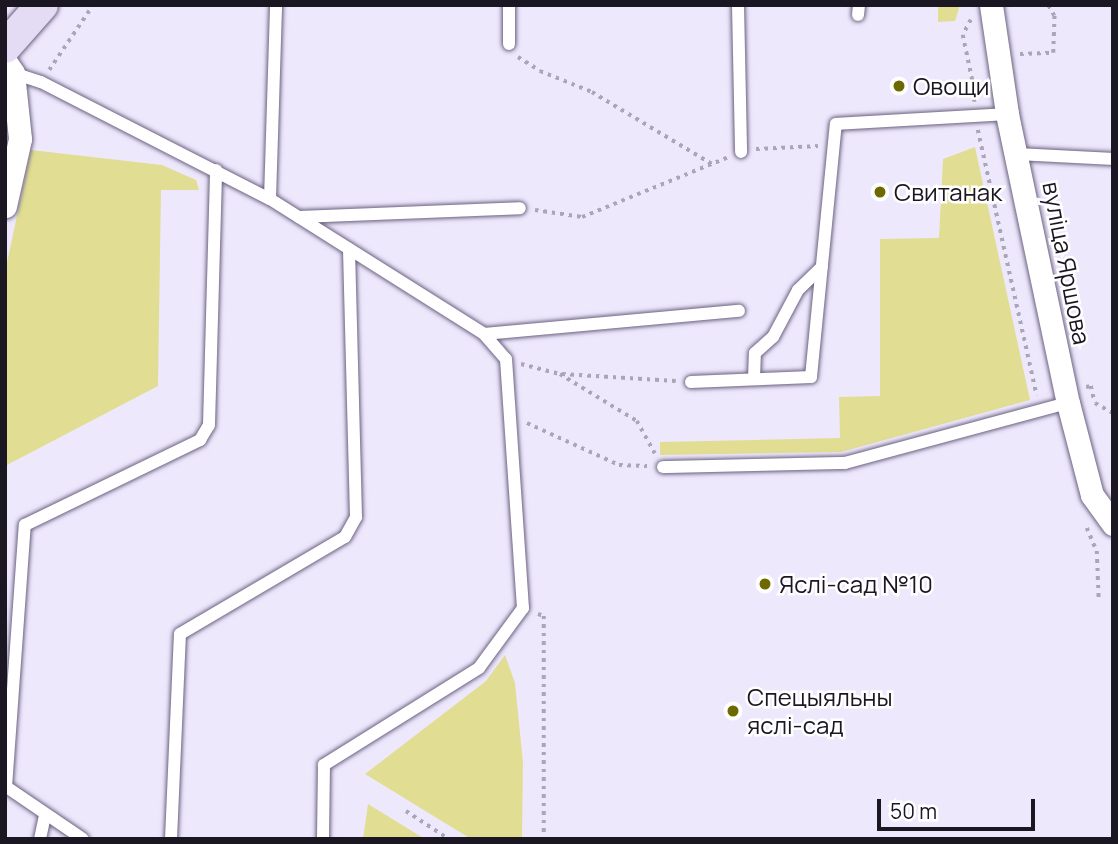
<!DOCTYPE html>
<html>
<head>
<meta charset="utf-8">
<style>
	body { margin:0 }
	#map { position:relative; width:1118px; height:844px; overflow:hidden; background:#eee8fd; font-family:Manrope,sans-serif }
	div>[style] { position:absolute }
	.green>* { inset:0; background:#e1de93 }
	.path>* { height:3.5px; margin-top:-1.75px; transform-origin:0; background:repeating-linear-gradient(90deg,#aba5b8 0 3.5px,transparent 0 8.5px) }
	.roads { filter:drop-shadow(0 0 2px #6b6280) drop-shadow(0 0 2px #6b6280) }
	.service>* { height:12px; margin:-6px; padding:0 6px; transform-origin:6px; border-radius:6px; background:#fff }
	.minor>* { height:23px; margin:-11.5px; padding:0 11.5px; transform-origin:11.5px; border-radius:11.5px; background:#fff }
	.secondary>* { height:32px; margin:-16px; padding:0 16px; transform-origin:16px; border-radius:16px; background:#e4dbf5 }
	.dots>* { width:19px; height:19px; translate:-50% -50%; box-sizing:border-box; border:4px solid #fff; border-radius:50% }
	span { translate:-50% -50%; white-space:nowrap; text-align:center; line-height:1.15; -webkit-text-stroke:5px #fff; paint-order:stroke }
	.poi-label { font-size:24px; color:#1a1622 }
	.left { translate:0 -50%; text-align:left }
	.street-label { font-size:24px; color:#1a1622 }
	.frame { position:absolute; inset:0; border:7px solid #1a1622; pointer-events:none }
	.scale { position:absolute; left:877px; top:799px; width:158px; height:32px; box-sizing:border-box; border:4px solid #1a1622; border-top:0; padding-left:9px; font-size:21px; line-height:24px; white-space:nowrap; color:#1a1622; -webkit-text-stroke:5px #fff; paint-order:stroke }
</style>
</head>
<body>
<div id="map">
	<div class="green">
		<i style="clip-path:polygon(938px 5px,960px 5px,955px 21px,938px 22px)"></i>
		<i style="clip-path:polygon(975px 147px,1030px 400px,841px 452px,660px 455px,660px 442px,840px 438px,839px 397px,880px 396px,880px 239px,939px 238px,943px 159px)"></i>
		<i style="clip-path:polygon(31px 150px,162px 165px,196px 180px,199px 190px,161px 190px,158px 386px,5px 466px,5px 272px)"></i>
		<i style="clip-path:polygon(505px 655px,515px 683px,523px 763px,522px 839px,471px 839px,365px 774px,486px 681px)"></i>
		<i style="clip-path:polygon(368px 804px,425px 839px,363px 839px)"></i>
	</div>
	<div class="path">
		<i style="left:971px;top:20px;width:17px;rotate:118deg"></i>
		<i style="left:963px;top:35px;width:49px;rotate:78.2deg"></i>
		<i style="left:1020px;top:54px;width:33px;rotate:-2deg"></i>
		<i style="left:1053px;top:53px;width:37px;rotate:-88deg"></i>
		<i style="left:1054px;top:16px;width:13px;rotate:-119deg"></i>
		<i style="left:518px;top:57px;width:26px;rotate:32deg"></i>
		<i style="left:540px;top:71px;width:56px;rotate:22deg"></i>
		<i style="left:592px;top:92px;width:140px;rotate:31deg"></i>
		<i style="left:49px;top:70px;width:78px;rotate:-55.9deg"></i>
		<i style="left:974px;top:102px;width:18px;rotate:-93deg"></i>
		<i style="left:973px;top:84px;width:9px"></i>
		<i style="left:978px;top:130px;width:272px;rotate:77.5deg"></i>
		<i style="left:756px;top:149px;width:62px;rotate:-2.8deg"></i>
		<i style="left:535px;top:210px;width:48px;rotate:8.5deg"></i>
		<i style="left:582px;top:217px;width:158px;rotate:-22.3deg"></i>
		<i style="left:521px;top:364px;width:40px;rotate:14.4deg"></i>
		<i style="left:560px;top:374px;width:90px;rotate:31.4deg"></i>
		<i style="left:637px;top:421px;width:37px;rotate:61deg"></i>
		<i style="left:562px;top:374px;width:114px;rotate:3.5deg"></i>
		<i style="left:1086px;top:387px;width:5px;rotate:-11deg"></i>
		<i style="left:1091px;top:386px;width:17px;rotate:77deg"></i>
		<i style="left:1095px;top:403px;width:21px;rotate:29deg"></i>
		<i style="left:527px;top:423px;width:101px;rotate:24.5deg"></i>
		<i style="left:619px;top:465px;width:28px;rotate:2deg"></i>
		<i style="left:1087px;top:528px;width:25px;rotate:67deg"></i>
		<i style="left:1097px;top:551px;width:50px;rotate:87.7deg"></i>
		<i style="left:538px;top:614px;width:6px;rotate:18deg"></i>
		<i style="left:544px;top:616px;width:223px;rotate:90deg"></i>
		<i style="left:406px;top:811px;width:51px;rotate:33.1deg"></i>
	</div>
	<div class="roads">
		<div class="service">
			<i style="left:738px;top:5px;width:147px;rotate:88.8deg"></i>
			<i style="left:858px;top:15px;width:10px;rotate:-84deg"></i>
			<i style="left:509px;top:44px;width:39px;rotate:-90deg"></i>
			<i style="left:13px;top:73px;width:29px;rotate:18deg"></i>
			<i style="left:41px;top:82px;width:257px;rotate:27.1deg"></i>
			<i style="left:270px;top:199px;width:253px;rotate:32.2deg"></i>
			<i style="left:484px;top:334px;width:33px;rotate:49deg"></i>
			<i style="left:506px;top:359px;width:250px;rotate:86.1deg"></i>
			<i style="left:523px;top:608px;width:74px;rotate:126.3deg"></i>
			<i style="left:479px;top:668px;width:183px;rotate:148deg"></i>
			<i style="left:324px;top:765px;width:74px;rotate:90.8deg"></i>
			<i style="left:1018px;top:154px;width:95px;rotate:3deg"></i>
			<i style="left:270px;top:199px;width:194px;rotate:-88.2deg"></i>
			<i style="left:299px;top:217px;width:221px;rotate:-2.3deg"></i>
			<i style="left:484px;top:334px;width:256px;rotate:-5.2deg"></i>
			<i style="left:754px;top:379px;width:26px;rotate:-88deg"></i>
			<i style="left:755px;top:353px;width:24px;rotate:-42deg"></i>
			<i style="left:773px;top:337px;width:53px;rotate:-62deg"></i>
			<i style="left:798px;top:290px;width:33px;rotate:-44deg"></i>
			<i style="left:691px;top:382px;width:120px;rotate:-2.4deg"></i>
			<i style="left:811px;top:377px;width:254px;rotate:-84.4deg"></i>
			<i style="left:836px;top:124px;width:171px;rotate:-3.3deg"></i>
			<i style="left:663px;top:467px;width:182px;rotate:-1.3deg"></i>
			<i style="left:845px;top:463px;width:231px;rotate:-15.1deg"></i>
			<i style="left:5px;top:786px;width:94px;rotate:34.2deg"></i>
			<i style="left:6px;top:787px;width:263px;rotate:-85.9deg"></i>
			<i style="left:25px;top:525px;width:195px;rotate:-25.9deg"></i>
			<i style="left:200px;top:440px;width:17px;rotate:-59deg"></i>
			<i style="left:209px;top:425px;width:255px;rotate:-88.4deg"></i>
			<i style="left:40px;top:839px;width:25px;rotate:-78deg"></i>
			<i style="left:171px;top:839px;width:205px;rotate:-87.5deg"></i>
			<i style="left:180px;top:634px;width:191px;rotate:-30.5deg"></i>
			<i style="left:345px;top:537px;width:23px;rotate:-61deg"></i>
			<i style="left:356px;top:517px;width:268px;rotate:-91.5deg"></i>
		</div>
		<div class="minor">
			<i style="left:991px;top:5px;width:110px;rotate:81.6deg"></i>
			<i style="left:1007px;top:114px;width:295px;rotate:78.1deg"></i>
			<i style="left:1068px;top:403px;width:95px;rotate:75.4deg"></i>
			<i style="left:1092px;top:495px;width:36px;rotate:54deg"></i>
			<i style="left:5px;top:61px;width:14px;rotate:56deg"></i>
			<i style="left:13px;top:73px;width:66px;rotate:83.9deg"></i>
			<i style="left:20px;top:139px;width:69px;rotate:102.6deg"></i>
		</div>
		<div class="secondary">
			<i style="left:5px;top:47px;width:56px;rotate:-48.6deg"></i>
		</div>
	</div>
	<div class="dots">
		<i style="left:899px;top:86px;background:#6e6800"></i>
		<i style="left:880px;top:192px;background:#6e6800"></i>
		<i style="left:765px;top:584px;background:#6e6800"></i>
		<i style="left:733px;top:711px;background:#6e6800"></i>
	</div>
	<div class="poi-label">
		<span class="left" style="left:913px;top:86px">Овощи</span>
		<span class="left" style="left:894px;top:192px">Свитанак</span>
		<span class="left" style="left:779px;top:584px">Яслі-сад №10</span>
		<span class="left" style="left:747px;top:711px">Спецыяльны<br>яслі-сад</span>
	</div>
	<div class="street-label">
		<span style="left:1067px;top:263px;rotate:79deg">вуліца Яршова</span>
	</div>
	<div class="frame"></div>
	<div class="scale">50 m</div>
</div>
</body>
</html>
